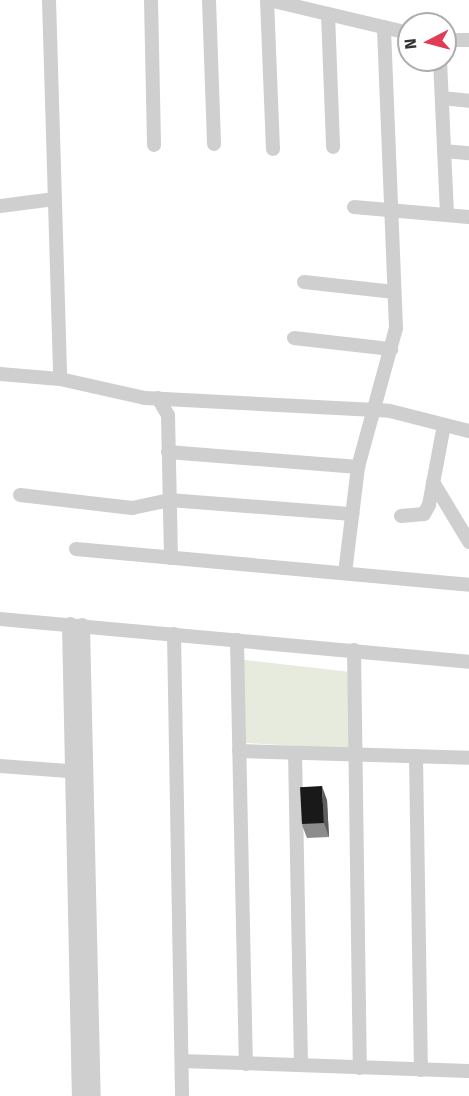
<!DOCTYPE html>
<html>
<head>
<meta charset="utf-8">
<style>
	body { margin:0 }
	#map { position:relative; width:469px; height:1096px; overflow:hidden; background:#fff; font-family:"Fira Sans",sans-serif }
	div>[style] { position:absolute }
	.green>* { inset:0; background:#e6ebde }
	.minor>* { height:14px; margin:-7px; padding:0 7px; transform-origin:7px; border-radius:7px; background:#cfcfcf }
	.tertiary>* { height:16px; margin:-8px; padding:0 8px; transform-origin:8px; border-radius:8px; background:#cfcfcf }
	.wall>* { inset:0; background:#8c8c8c }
	.shaded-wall>* { inset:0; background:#5e5e5e }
	.building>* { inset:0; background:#191919; transform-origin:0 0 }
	span { translate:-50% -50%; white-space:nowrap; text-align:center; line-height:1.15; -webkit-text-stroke:6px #fff; paint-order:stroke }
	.north { position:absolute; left:397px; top:12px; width:60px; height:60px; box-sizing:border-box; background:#fff; border:2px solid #adadad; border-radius:50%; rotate:264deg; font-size:16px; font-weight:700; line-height:24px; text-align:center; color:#323232 }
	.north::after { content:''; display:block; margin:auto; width:21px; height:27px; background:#e13c55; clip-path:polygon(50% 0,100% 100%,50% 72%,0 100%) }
</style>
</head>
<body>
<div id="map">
	<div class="green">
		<i style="clip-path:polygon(244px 660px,351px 672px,351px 749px,246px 743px)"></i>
	</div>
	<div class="minor">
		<i style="left:49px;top:0;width:379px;rotate:88.3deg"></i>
		<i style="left:151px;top:0;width:145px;rotate:88.8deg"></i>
		<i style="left:209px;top:0;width:144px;rotate:88deg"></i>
		<i style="left:267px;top:0;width:149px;rotate:87.7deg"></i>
		<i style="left:269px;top:0;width:144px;rotate:13.3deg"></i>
		<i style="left:328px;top:14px;width:133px;rotate:87.8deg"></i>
		<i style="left:445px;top:40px;width:24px"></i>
		<i style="left:440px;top:60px;width:155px;rotate:87.4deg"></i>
		<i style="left:442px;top:98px;width:27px;rotate:6deg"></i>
		<i style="left:444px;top:151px;width:25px;rotate:5deg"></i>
		<i style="left:0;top:206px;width:55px;rotate:-7.3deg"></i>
		<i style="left:354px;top:207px;width:115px;rotate:5deg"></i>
		<i style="left:304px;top:282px;width:91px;rotate:6.3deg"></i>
		<i style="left:294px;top:338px;width:98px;rotate:6.5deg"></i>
		<i style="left:0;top:374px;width:60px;rotate:4.8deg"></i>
		<i style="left:60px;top:379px;width:87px;rotate:12.6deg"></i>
		<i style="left:145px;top:398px;width:245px;rotate:3deg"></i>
		<i style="left:390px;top:411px;width:81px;rotate:14.2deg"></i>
		<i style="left:158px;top:398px;width:20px;rotate:60deg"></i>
		<i style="left:168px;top:415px;width:143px;rotate:88.8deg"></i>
		<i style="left:168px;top:452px;width:191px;rotate:4.5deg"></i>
		<i style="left:433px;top:482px;width:70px;rotate:59deg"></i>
		<i style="left:20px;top:495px;width:113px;rotate:6.6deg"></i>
		<i style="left:132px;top:508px;width:38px;rotate:-12deg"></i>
		<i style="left:169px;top:500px;width:184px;rotate:4.4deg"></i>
		<i style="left:401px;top:516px;width:23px;rotate:-5deg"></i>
		<i style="left:424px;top:514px;width:10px;rotate:-61deg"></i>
		<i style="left:429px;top:505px;width:81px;rotate:-79.4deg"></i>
		<i style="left:76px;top:549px;width:395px;rotate:5.2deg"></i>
		<i style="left:345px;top:573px;width:107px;rotate:-83deg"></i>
		<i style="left:358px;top:467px;width:144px;rotate:-74.7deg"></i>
		<i style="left:396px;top:328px;width:301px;rotate:-92.3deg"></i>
		<i style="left:0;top:619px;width:471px;rotate:5.2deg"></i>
		<i style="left:174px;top:634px;width:462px;rotate:89deg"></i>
		<i style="left:237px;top:640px;width:424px;rotate:88.8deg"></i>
		<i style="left:354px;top:650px;width:418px;rotate:89.2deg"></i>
		<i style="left:239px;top:751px;width:230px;rotate:1.7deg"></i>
		<i style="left:295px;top:753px;width:312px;rotate:88.9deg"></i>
		<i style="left:416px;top:756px;width:314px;rotate:89.1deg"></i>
		<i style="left:0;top:766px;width:82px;rotate:4.2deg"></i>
		<i style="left:182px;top:1061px;width:287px;rotate:2deg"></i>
	</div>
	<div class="tertiary">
		<i style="left:70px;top:625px;width:471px;rotate:88.8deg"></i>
		<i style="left:82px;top:626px;width:470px;rotate:88.7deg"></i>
	</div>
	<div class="wall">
		<i style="clip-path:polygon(327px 800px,329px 837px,307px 838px,302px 825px)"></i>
	</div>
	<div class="shaded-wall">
		<i style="clip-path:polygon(322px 786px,327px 800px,329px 837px,324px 823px)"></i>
	</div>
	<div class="building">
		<i style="left:322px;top:786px;width:37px;height:22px;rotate:87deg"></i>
	</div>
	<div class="north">N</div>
</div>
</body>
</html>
